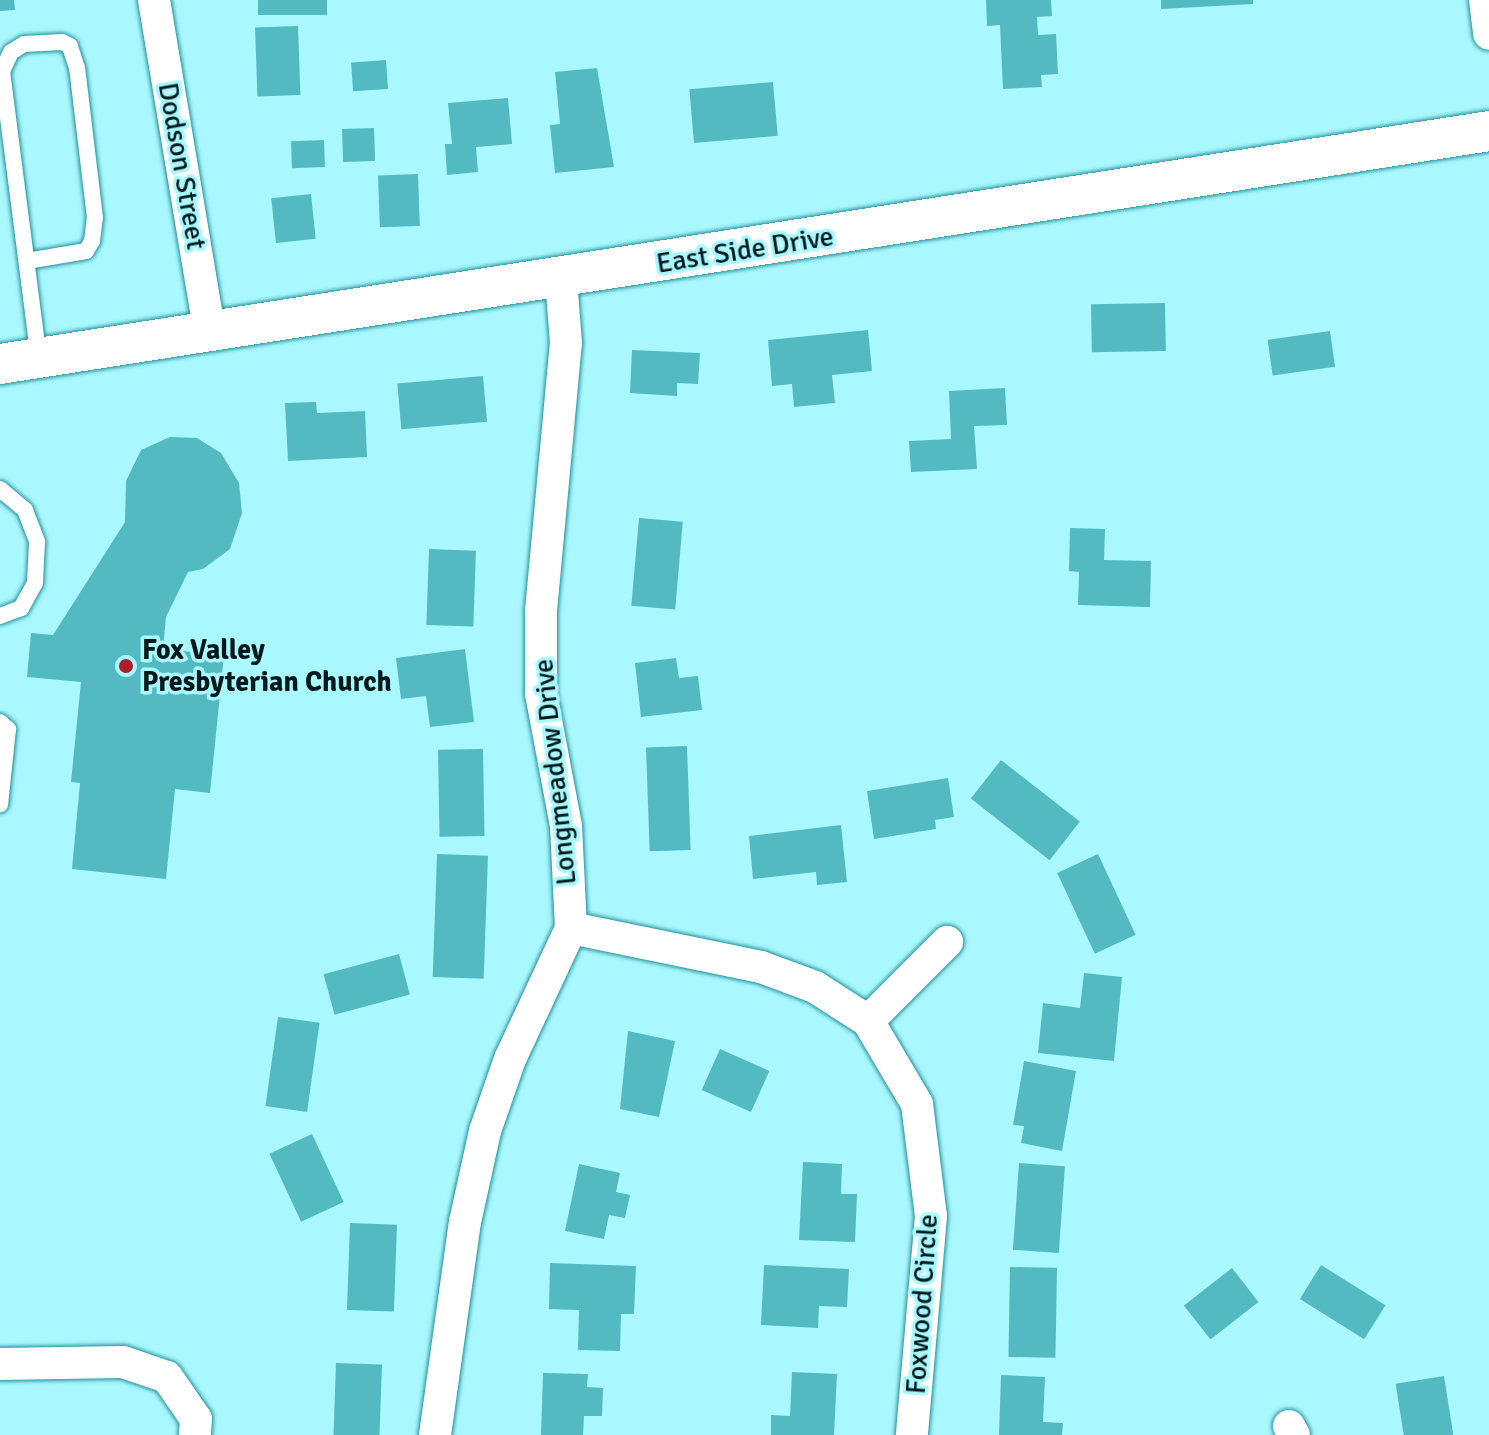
<!DOCTYPE html>
<html>
<head>
<meta charset="utf-8">
<style>
	body { margin:0 }
	#map { position:relative; width:1489px; height:1435px; overflow:hidden; background:#aaf8ff; font-family:Signika,sans-serif }
	div>[style] { position:absolute }
	.building>* { inset:0; background:#53bac2; transform-origin:0 0 }
	.roads { filter:drop-shadow(0 0 2px #20919a) drop-shadow(0 0 2px #20919a) }
	.service>* { height:16px; margin:-8px; padding:0 8px; transform-origin:8px; border-radius:8px; background:#fff }
	.minor>* { height:32px; margin:-16px; padding:0 16px; transform-origin:16px; border-radius:16px; background:#fff }
	.tertiary>* { height:40px; margin:-20px; padding:0 20px; transform-origin:20px; border-radius:20px; background:#fff }
	.dots>* { width:22px; height:22px; translate:-50% -50%; box-sizing:border-box; border:4px solid #aaf8ff; border-radius:50% }
	span { translate:-50% -50%; white-space:nowrap; text-align:center; line-height:1.15; -webkit-text-stroke:7px #aaf8ff; paint-order:stroke }
	.street-label { font-size:28px; color:#03181a }
	.poi-label { font-size:28px; color:#03181a; font-weight:700 }
	.left { translate:0 -50%; text-align:left }
</style>
</head>
<body>
<div id="map">
	<div class="building">
		<i style="clip-path:polygon(0 0,14px 0,15px 10px,0 11px)"></i>
		<i style="left:258px;top:0;width:69px;height:15px"></i>
		<i style="clip-path:polygon(986px 0,1051px 0,1052px 16px,1037px 17px,1038px 35px,1056px 34px,1058px 74px,1041px 75px,1042px 87px,1003px 89px,1000px 25px,987px 26px)"></i>
		<i style="clip-path:polygon(1161px 0,1253px 0,1253px 4px,1161px 9px)"></i>
		<i style="left:298px;top:26px;width:69px;height:43px;rotate:88deg"></i>
		<i style="left:386px;top:60px;width:29px;height:35px;rotate:86deg"></i>
		<i style="clip-path:polygon(597px 68px,614px 167px,555px 173px,550px 125px,560px 124px,555px 72px)"></i>
		<i style="left:773px;top:82px;width:54px;height:84px;rotate:85deg"></i>
		<i style="clip-path:polygon(508px 98px,512px 144px,476px 147px,478px 172px,447px 175px,445px 144px,452px 144px,448px 103px)"></i>
		<i style="left:374px;top:128px;width:33px;height:32px;rotate:88deg"></i>
		<i style="left:324px;top:140px;width:27px;height:33px;rotate:88deg"></i>
		<i style="left:418px;top:174px;width:52px;height:40px;rotate:88deg"></i>
		<i style="left:311px;top:194px;width:45px;height:40px;rotate:84deg"></i>
		<i style="left:1165px;top:303px;width:48px;height:74px;rotate:89deg"></i>
		<i style="clip-path:polygon(868px 330px,872px 371px,832px 375px,835px 403px,794px 407px,792px 384px,772px 386px,768px 340px)"></i>
		<i style="left:1330px;top:331px;width:36px;height:63px;rotate:82deg"></i>
		<i style="clip-path:polygon(632px 350px,700px 353px,698px 384px,677px 383px,677px 396px,630px 393px)"></i>
		<i style="left:483px;top:376px;width:46px;height:86px;rotate:85deg"></i>
		<i style="clip-path:polygon(1005px 388px,1007px 425px,974px 426px,977px 469px,911px 472px,909px 441px,951px 439px,949px 391px)"></i>
		<i style="clip-path:polygon(316px 402px,317px 413px,365px 411px,367px 457px,288px 461px,285px 403px)"></i>
		<i style="clip-path:polygon(170px 437px,197px 438px,221px 453px,239px 483px,242px 513px,230px 549px,203px 569px,188px 572px,166px 617px,163px 649px,224px 655px,210px 793px,175px 789px,166px 879px,72px 869px,80px 783px,71px 782px,81px 682px,27px 677px,31px 633px,53px 635px,125px 522px,126px 481px,141px 450px)"></i>
		<i style="left:639px;top:518px;width:44px;height:88px;rotate:5deg"></i>
		<i style="clip-path:polygon(1070px 528px,1105px 529px,1104px 560px,1151px 561px,1150px 607px,1078px 605px,1079px 572px,1069px 571px)"></i>
		<i style="left:429px;top:549px;width:47px;height:76px;rotate:2deg"></i>
		<i style="clip-path:polygon(465px 649px,474px 722px,430px 727px,426px 696px,401px 699px,396px 658px)"></i>
		<i style="clip-path:polygon(676px 658px,679px 678px,698px 676px,702px 710px,641px 717px,635px 663px)"></i>
		<i style="left:687px;top:746px;width:104px;height:41px;rotate:88deg"></i>
		<i style="left:483px;top:749px;width:87px;height:45px;rotate:89deg"></i>
		<i style="left:1001px;top:760px;width:100px;height:49px;rotate:38deg"></i>
		<i style="clip-path:polygon(948px 778px,954px 817px,935px 820px,936px 829px,874px 839px,867px 791px)"></i>
		<i style="clip-path:polygon(841px 825px,847px 882px,817px 885px,816px 872px,753px 879px,749px 836px)"></i>
		<i style="left:437px;top:854px;width:51px;height:123px;rotate:2deg"></i>
		<i style="left:1098px;top:854px;width:89px;height:45px;rotate:65deg"></i>
		<i style="left:399px;top:954px;width:42px;height:78px;rotate:75deg"></i>
		<i style="clip-path:polygon(1084px 973px,1122px 977px,1114px 1061px,1038px 1053px,1043px 1003px,1080px 1008px)"></i>
		<i style="left:278px;top:1017px;width:42px;height:90px;rotate:8deg"></i>
		<i style="clip-path:polygon(628px 1031px,675px 1041px,659px 1117px,620px 1109px)"></i>
		<i style="left:720px;top:1049px;width:54px;height:45px;rotate:24deg"></i>
		<i style="clip-path:polygon(1024px 1061px,1076px 1071px,1062px 1151px,1021px 1143px,1024px 1126px,1013px 1125px)"></i>
		<i style="left:312px;top:1134px;width:75px;height:47px;rotate:65deg"></i>
		<i style="clip-path:polygon(803px 1162px,842px 1164px,841px 1194px,857px 1194px,855px 1242px,799px 1240px)"></i>
		<i style="left:1019px;top:1163px;width:46px;height:87px;rotate:4deg"></i>
		<i style="clip-path:polygon(579px 1164px,620px 1173px,616px 1192px,630px 1195px,625px 1218px,609px 1215px,604px 1239px,565px 1231px)"></i>
		<i style="left:350px;top:1223px;width:47px;height:87px;rotate:2deg"></i>
		<i style="clip-path:polygon(550px 1263px,636px 1266px,634px 1314px,621px 1314px,620px 1351px,578px 1350px,579px 1310px,549px 1309px)"></i>
		<i style="clip-path:polygon(764px 1265px,849px 1269px,847px 1307px,819px 1306px,818px 1328px,761px 1325px)"></i>
		<i style="left:1321px;top:1265px;width:76px;height:40px;rotate:32deg"></i>
		<i style="left:1010px;top:1267px;width:47px;height:90px;rotate:1deg"></i>
		<i style="left:1232px;top:1268px;width:43px;height:61px;rotate:52deg"></i>
		<i style="left:336px;top:1363px;width:46px;height:72px;rotate:2deg"></i>
		<i style="clip-path:polygon(792px 1372px,837px 1374px,834px 1435px,771px 1435px,771px 1415px,790px 1416px)"></i>
		<i style="clip-path:polygon(543px 1373px,588px 1374px,587px 1387px,603px 1388px,602px 1416px,584px 1416px,583px 1435px,541px 1435px)"></i>
		<i style="clip-path:polygon(1001px 1375px,1045px 1377px,1043px 1422px,1063px 1423px,1062px 1435px,999px 1435px)"></i>
		<i style="left:1444px;top:1376px;width:60px;height:49px;rotate:81deg"></i>
	</div>
	<div class="roads">
		<div class="service">
			<i style="left:27px;top:261px;width:60px;rotate:-9.6deg"></i>
			<i style="left:86px;top:251px;width:12px;rotate:-59deg"></i>
			<i style="left:92px;top:241px;width:23px;rotate:-83deg"></i>
			<i style="left:95px;top:218px;width:151px;rotate:-96.8deg"></i>
			<i style="left:77px;top:68px;width:23px;rotate:-108deg"></i>
			<i style="left:70px;top:46px;width:9px;rotate:-153deg"></i>
			<i style="left:62px;top:42px;width:38px;rotate:177deg"></i>
			<i style="left:24px;top:44px;width:15px;rotate:148deg"></i>
			<i style="left:11px;top:52px;width:21px;rotate:115deg"></i>
			<i style="left:2px;top:71px;width:289px;rotate:82.7deg"></i>
			<i style="left:0;top:489px;width:33px;rotate:40deg"></i>
			<i style="left:25px;top:510px;width:34px;rotate:69deg"></i>
			<i style="left:37px;top:542px;width:41px;rotate:92.8deg"></i>
			<i style="left:35px;top:583px;width:29px;rotate:119deg"></i>
			<i style="left:21px;top:608px;width:22px;rotate:159deg"></i>
			<i style="left:0;top:722px;width:11px;rotate:41deg"></i>
			<i style="left:8px;top:729px;width:76px;rotate:96deg"></i>
		</div>
		<div class="minor">
			<i style="left:154px;top:0;width:338px;rotate:80.5deg"></i>
			<i style="left:1485px;top:0;width:34px;rotate:83deg"></i>
			<i style="left:571px;top:928px;width:194px;rotate:11.6deg"></i>
			<i style="left:761px;top:967px;width:58px;rotate:20.3deg"></i>
			<i style="left:815px;top:987px;width:63px;rotate:32.7deg"></i>
			<i style="left:868px;top:1021px;width:96px;rotate:59.4deg"></i>
			<i style="left:917px;top:1104px;width:113px;rotate:82.9deg"></i>
			<i style="left:931px;top:1216px;width:220px;rotate:95deg"></i>
			<i style="left:868px;top:1021px;width:112px;rotate:-45deg"></i>
			<i style="left:0;top:1364px;width:123px;rotate:-0.9deg"></i>
			<i style="left:123px;top:1362px;width:46px;rotate:18.8deg"></i>
			<i style="left:167px;top:1377px;width:51px;rotate:55.4deg"></i>
			<i style="left:196px;top:1419px;width:16px;rotate:94deg"></i>
			<i style="left:1289px;top:1426px;width:10px;rotate:61deg"></i>
			<i style="left:435px;top:1435px;width:215px;rotate:-82deg"></i>
			<i style="left:465px;top:1222px;width:93px;rotate:-77.6deg"></i>
			<i style="left:485px;top:1131px;width:76px;rotate:-70.9deg"></i>
			<i style="left:510px;top:1059px;width:145px;rotate:-65deg"></i>
			<i style="left:571px;top:928px;width:102px;rotate:-92.8deg"></i>
			<i style="left:566px;top:826px;width:134px;rotate:-100.7deg"></i>
			<i style="left:541px;top:694px;width:83px;rotate:-90deg"></i>
			<i style="left:541px;top:611px;width:269px;rotate:-84.7deg"></i>
			<i style="left:566px;top:343px;width:63px;rotate:-94.5deg"></i>
		</div>
		<div class="tertiary">
			<i style="left:0;top:364px;width:1507px;rotate:-8.89deg"></i>
		</div>
	</div>
	<div class="dots">
		<i style="left:126px;top:666px;background:#af1c2b"></i>
	</div>
	<div class="street-label">
		<span style="left:182px;top:166px;rotate:80deg">Dodson Street</span>
		<span style="left:745px;top:250px;rotate:-9deg">East Side Drive</span>
		<span style="left:555px;top:772px;rotate:-96deg">Longmeadow Drive</span>
		<span style="left:922px;top:1304px;rotate:-86deg">Foxwood Circle</span>
	</div>
	<div class="poi-label">
		<span class="left" style="left:142px;top:666px">Fox Valley<br>Presbyterian Church</span>
	</div>
</div>
</body>
</html>
